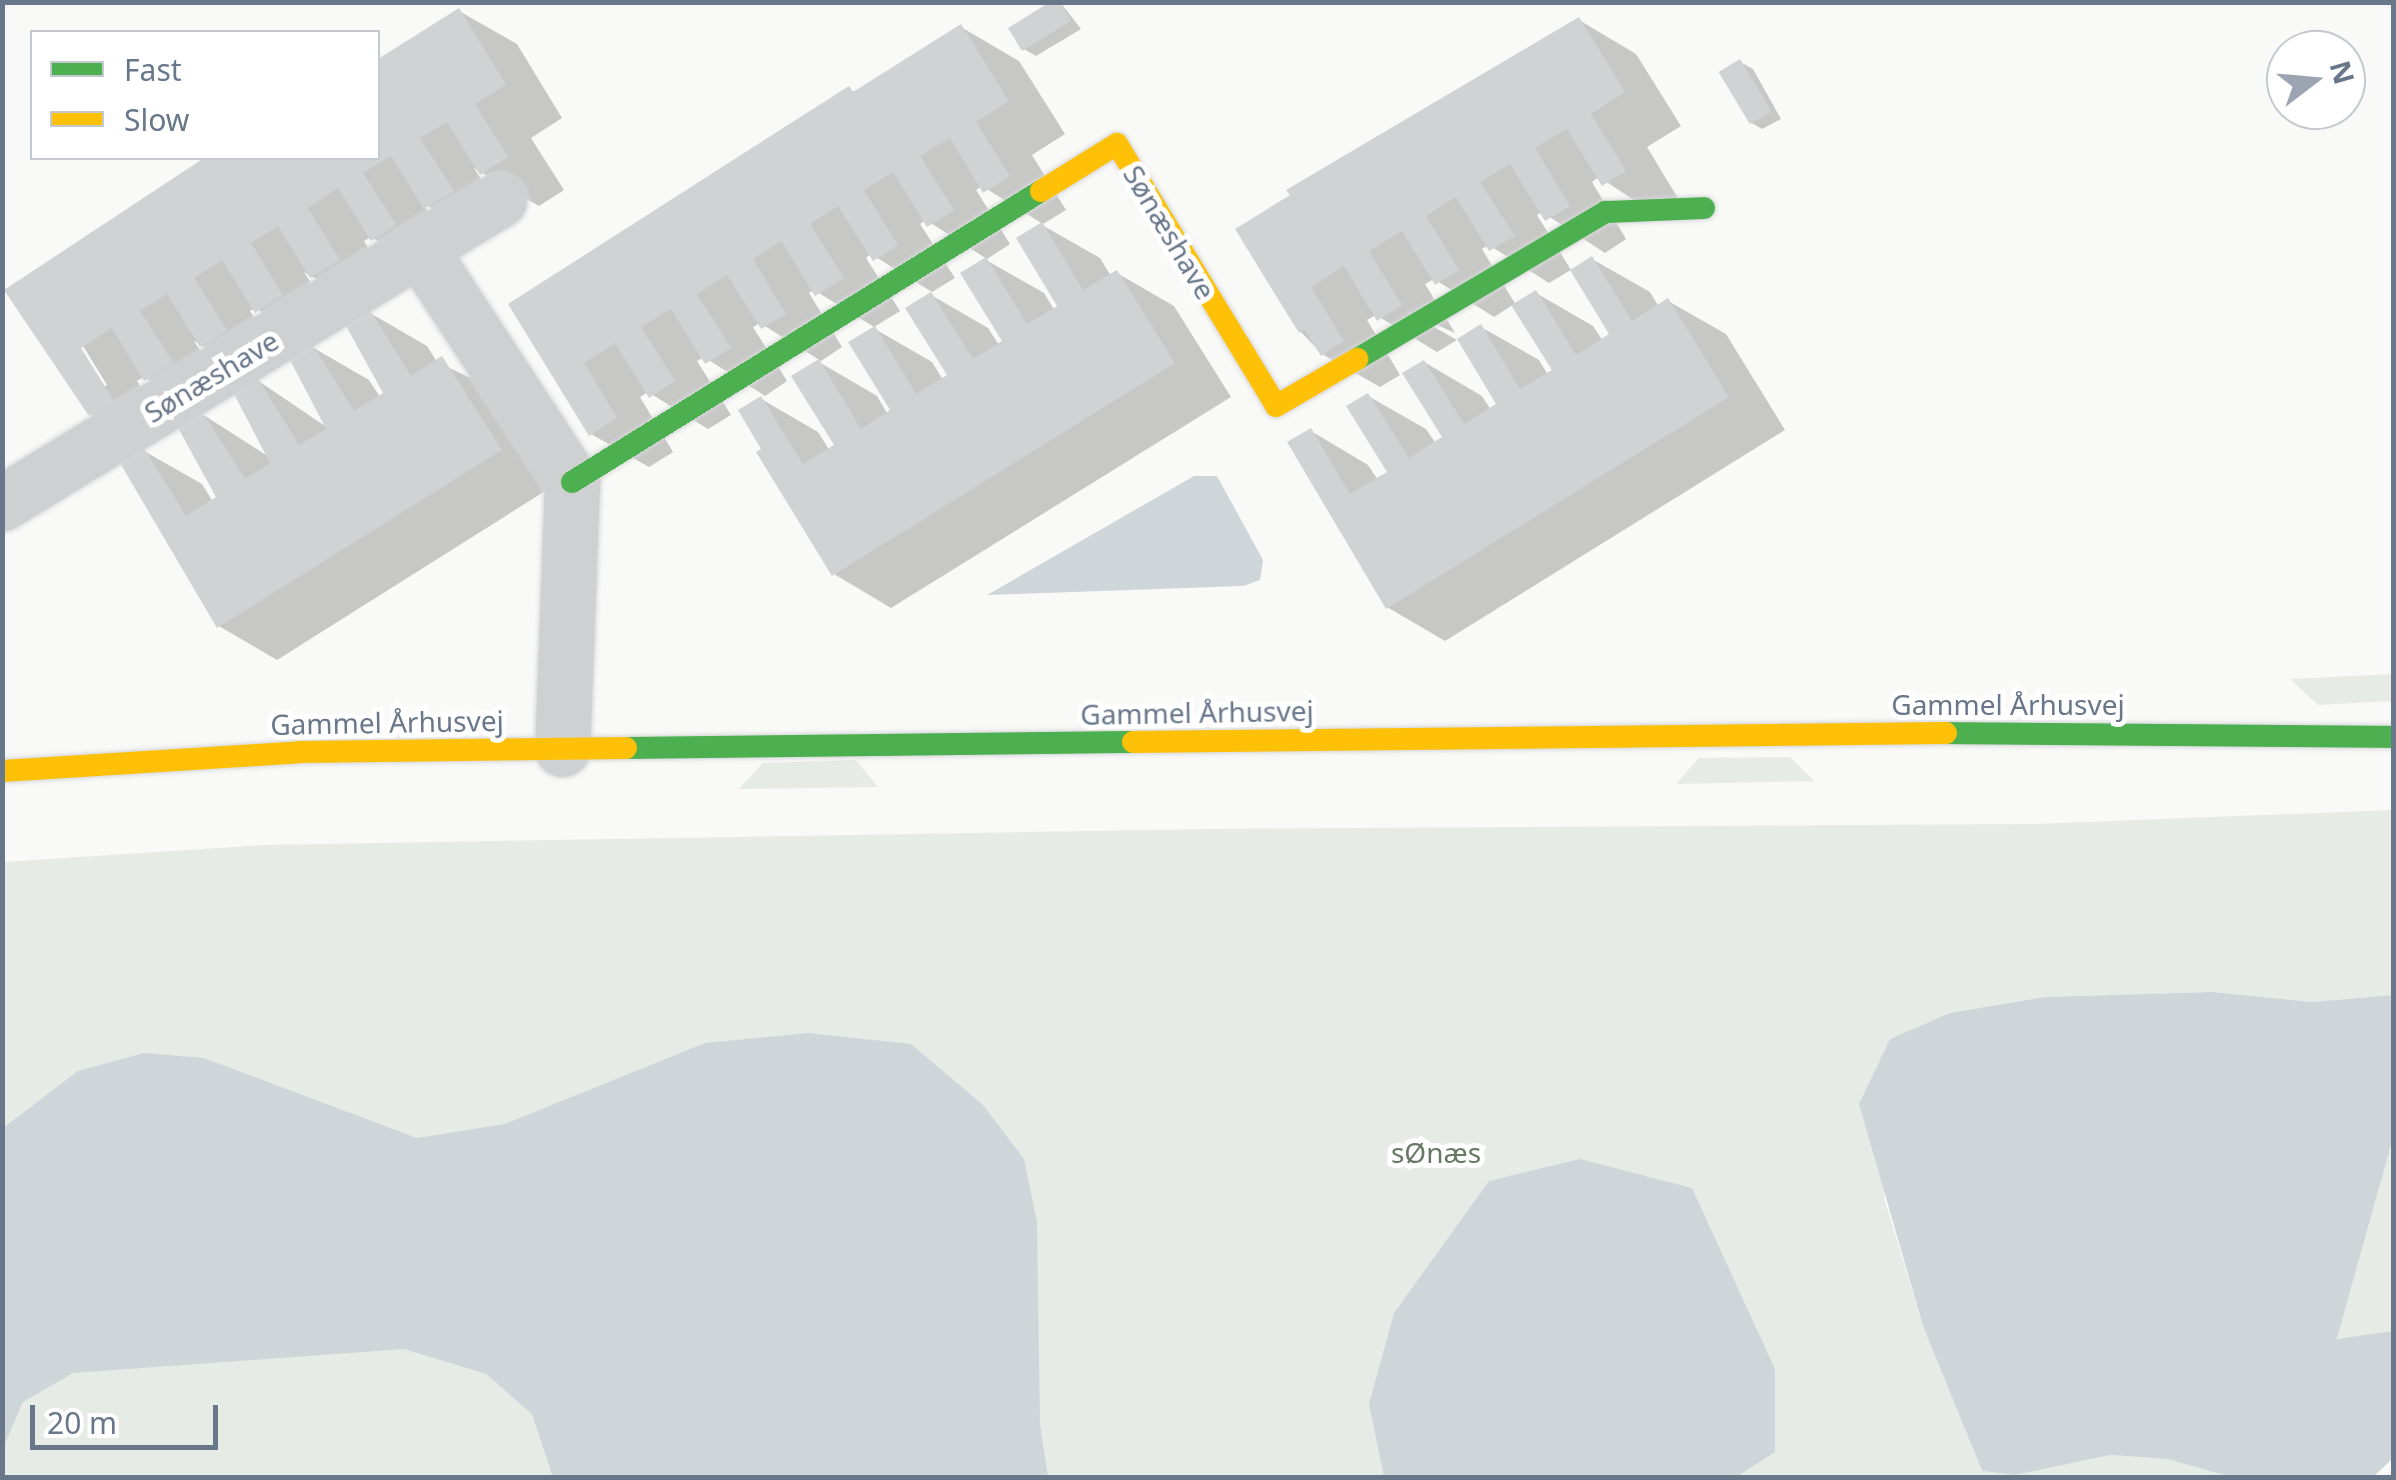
<!DOCTYPE html>
<html>
<head>
<meta charset="utf-8">
<style>
	body { margin:0 }
	#map { position:relative; width:2396px; height:1480px; overflow:hidden; background:#f9f9f8; font-family:"Noto Sans",sans-serif }
	div>[style] { position:absolute }
	.green>* { inset:0; background:#e7ebe5 }
	.water>* { inset:0; background:#cfd6da }
	.shadow>* { inset:0; background:#0003 }
	.building>* { inset:0; background:#d1d2d3; transform-origin:0 0 }
	.roads { filter:drop-shadow(0 0 2px #d6d7d8) drop-shadow(0 0 2px #d6d7d8) }
	.street>* { height:55px; margin:-27.5px; padding:0 27.5px; transform-origin:27.5px; border-radius:27.5px; background:#cfd0d1 }
	.fast>* { height:22px; margin:-11px; padding:0 11px; transform-origin:11px; border-radius:11px; background:#4caf50 }
	.slow>* { height:22px; margin:-11px; padding:0 11px; transform-origin:11px; border-radius:11px; background:#ffc107 }
	span { translate:-50% -50%; white-space:nowrap; text-align:center; line-height:1.15; -webkit-text-stroke:10px #fff; paint-order:stroke }
	.street-label { font-size:28px; color:#687789 }
	.park-label { font-size:28px; color:#667a63 }
	.frame { position:absolute; inset:0; border:5px solid #687789; pointer-events:none }
	.legend { position:absolute; left:30px; top:30px; width:350px; height:130px; box-sizing:border-box; background:#fff; border:2px solid #c3c9d0; margin:0; padding:12px 18px; list-style:none; font-size:30px; color:#687789 }
	.legend li { display:flex; align-items:center; gap:20px; height:50px }
	.legend b { width:50px; border:2px solid #c3c9d0 }
	.north { position:absolute; left:2266px; top:30px; width:100px; height:100px; box-sizing:border-box; background:#fff; border:2px solid #c3c9d0; border-radius:50%; rotate:74deg; font-size:28px; font-weight:700; line-height:40px; text-align:center; color:#687789 }
	.north::after { content:''; display:block; margin:auto; width:35px; height:45px; background:#9ba4b0; clip-path:polygon(50% 0,100% 100%,50% 72%,0 100%) }
	.scale { position:absolute; left:30px; top:1405px; width:188px; height:45px; box-sizing:border-box; border:5px solid #687789; border-top:0; padding-left:12px; font-size:30px; line-height:35px; white-space:nowrap; color:#687789; -webkit-text-stroke:8px #fff; paint-order:stroke }
</style>
</head>
<body>
<div id="map">
	<div class="green">
		<i style="clip-path:polygon(2393px 674px,2393px 701px,2318px 705px,2290px 679px)"></i>
		<i style="clip-path:polygon(1790px 757px,1814px 781px,1676px 784px,1699px 758px)"></i>
		<i style="clip-path:polygon(856px 760px,878px 787px,739px 789px,763px 763px)"></i>
		<i style="clip-path:polygon(2393px 810px,2393px 995px,2312px 1002px,2212px 992px,2044px 997px,1951px 1013px,1890px 1039px,1884px 1198px,1923px 1326px,1982px 1471px,2015px 1475px,2110px 1455px,2167px 1459px,2230px 1477px,3px 1478px,3px 862px,263px 845px,1203px 829px,2035px 824px)"></i>
		<i style="clip-path:polygon(2393px 1138px,2393px 1331px,2337px 1340px)"></i>
	</div>
	<div class="water">
		<i style="clip-path:polygon(1194px 476px,1217px 476px,1263px 560px,1260px 580px,1243px 586px,987px 595px)"></i>
		<i style="clip-path:polygon(2212px 992px,2312px 1002px,2393px 995px,2393px 1138px,2337px 1339px,2393px 1331px,2393px 1458px,2372px 1478px,2231px 1477px,2167px 1459px,2110px 1455px,2015px 1475px,1982px 1471px,1923px 1326px,1859px 1104px,1890px 1039px,1950px 1013px,2044px 997px)"></i>
		<i style="clip-path:polygon(808px 1033px,911px 1044px,983px 1105px,1024px 1159px,1037px 1222px,1040px 1424px,1048px 1477px,553px 1477px,532px 1414px,486px 1374px,404px 1349px,73px 1373px,23px 1402px,3px 1448px,3px 1128px,78px 1071px,144px 1053px,204px 1058px,417px 1138px,505px 1124px,705px 1043px)"></i>
		<i style="clip-path:polygon(1580px 1159px,1692px 1188px,1775px 1369px,1775px 1452px,1736px 1477px,1384px 1477px,1369px 1404px,1394px 1313px,1489px 1181px)"></i>
	</div>
	<div class="shadow">
		<i style="clip-path:polygon(1060px 2px,1081px 29px,1036px 56px,1024px 49px)"></i>
		<i style="clip-path:polygon(evenodd,459px 11px,517px 44px,562px 118px,531px 138px,564px 190px,539px 206px,474px 168px,510px 224px,483px 240px,423px 203px,452px 259px,430px 273px,371px 237px,364px 241px,396px 294px,370px 310px,304px 272px,340px 329px,314px 344px,255px 308px,250px 311px,283px 364px,257px 380px,328px 428px,292px 359px,312px 347px,369px 380px,380px 397px,386px 394px,349px 325px,370px 313px,427px 346px,437px 362px,500px 392px,558px 483px,277px 660px,219px 626px,123px 464px,144px 451px,202px 484px,213px 502px,219px 498px,180px 426px,202px 412px,144px 377px,137px 381px,170px 434px,148px 447px,90px 414px,8px 290px,212px 158px,378px 158px,378px 62px,459px 11px,77px 336px,107px 385px,104px 387px,72px 338px,77px 336px,459px 11px,194px 341px,259px 378px,236px 393px,271px 458px,202px 414px,230px 397px,194px 341px)"></i>
		<i style="clip-path:polygon(1579px 20px,1636px 54px,1681px 126px,1647px 147px,1682px 205px,1661px 218px,1599px 177px,1592px 182px,1626px 239px,1605px 253px,1542px 212px,1537px 215px,1571px 270px,1549px 283px,1489px 245px,1482px 249px,1516px 305px,1536px 293px,1593px 326px,1603px 341px,1613px 335px,1592px 259px,1650px 292px,1659px 307px,1668px 301px,1726px 334px,1785px 430px,1445px 641px,1387px 607px,1311px 431px,1368px 465px,1378px 480px,1390px 473px,1368px 396px,1426px 429px,1436px 444px,1446px 438px,1424px 362px,1482px 396px,1491px 410px,1499px 405px,1481px 327px,1539px 360px,1548px 375px,1555px 370px,1514px 304px,1494px 317px,1434px 279px,1425px 284px,1455px 333px,1406px 311px,1457px 340px,1437px 352px,1376px 315px,1367px 320px,1400px 375px,1380px 387px,1322px 354px,1300px 331px,1238px 230px)"></i>
		<i style="clip-path:polygon(961px 27px,1019px 61px,1065px 134px,1032px 155px,1066px 210px,1043px 224px,982px 186px,976px 190px,1010px 244px,987px 259px,926px 220px,920px 224px,955px 278px,932px 292px,871px 254px,866px 258px,900px 311px,874px 327px,814px 290px,809px 293px,842px 347px,821px 361px,760px 323px,753px 327px,787px 381px,765px 396px,704px 357px,697px 361px,731px 415px,708px 429px,648px 392px,640px 397px,673px 452px,649px 467px,591px 434px,511px 305px,849px 89px,856px 93px)"></i>
		<i style="clip-path:polygon(1740px 62px,1753px 69px,1781px 119px,1762px 129px,1750px 122px)"></i>
		<i style="clip-path:polygon(1042px 225px,1100px 258px,1111px 276px,1117px 273px,1174px 306px,1231px 397px,891px 608px,834px 574px,765px 449px,761px 399px,818px 432px,830px 451px,837px 446px,819px 362px,877px 396px,888px 415px,894px 411px,875px 329px,932px 362px,943px 380px,950px 376px,931px 295px,988px 328px,999px 345px,1005px 342px,986px 260px,1044px 293px,1055px 311px,1061px 307px)"></i>
	</div>
	<div class="building">
		<i style="clip-path:polygon(1050px 2px,1060px 2px,1071px 21px,1022px 51px,1008px 28px)"></i>
		<i style="clip-path:polygon(459px 8px,506px 85px,475px 104px,508px 157px,480px 175px,447px 122px,420px 138px,454px 191px,424px 209px,391px 156px,363px 173px,396px 225px,371px 241px,338px 188px,308px 208px,340px 260px,310px 278px,278px 226px,251px 243px,283px 295px,255px 313px,222px 260px,194px 278px,227px 330px,200px 347px,167px 294px,140px 311px,174px 363px,144px 381px,112px 328px,81px 348px,114px 401px,89px 416px,4px 290px,204px 158px,378px 158px,378px 59px)"></i>
		<i style="clip-path:polygon(1579px 17px,1625px 92px,1591px 114px,1626px 171px,1602px 186px,1567px 129px,1535px 148px,1570px 206px,1545px 221px,1510px 164px,1480px 182px,1515px 236px,1489px 251px,1456px 197px,1426px 216px,1459px 270px,1435px 285px,1402px 231px,1369px 251px,1402px 305px,1377px 321px,1344px 266px,1311px 287px,1344px 341px,1321px 356px,1304px 329px,1299px 333px,1235px 229px,1290px 195px,1286px 190px)"></i>
		<i style="clip-path:polygon(961px 24px,1009px 101px,976px 122px,1010px 176px,983px 193px,950px 138px,920px 156px,954px 210px,927px 227px,893px 172px,864px 190px,898px 245px,873px 261px,838px 206px,810px 224px,844px 278px,815px 296px,781px 241px,753px 259px,786px 314px,761px 329px,727px 275px,697px 294px,731px 348px,705px 364px,671px 309px,641px 327px,675px 381px,649px 398px,615px 343px,584px 363px,617px 418px,589px 436px,508px 304px,849px 86px,853px 92px)"></i>
		<i style="left:1740px;top:59px;width:61px;height:25px;rotate:59deg"></i>
		<i style="clip-path:polygon(1042px 222px,1083px 290px,1117px 270px,1175px 363px,832px 576px,756px 452px,761px 449px,738px 410px,761px 396px,803px 464px,834px 445px,791px 376px,819px 359px,861px 429px,890px 410px,848px 342px,875px 326px,916px 394px,947px 375px,905px 308px,931px 292px,973px 359px,1002px 341px,960px 273px,986px 257px,1027px 324px,1057px 306px,1016px 238px)"></i>
		<i style="clip-path:polygon(1592px 256px,1632px 321px,1668px 298px,1729px 397px,1386px 609px,1287px 442px,1311px 428px,1350px 494px,1387px 472px,1346px 406px,1368px 393px,1409px 458px,1442px 437px,1402px 373px,1424px 360px,1464px 424px,1496px 404px,1457px 339px,1481px 324px,1520px 389px,1552px 370px,1511px 305px,1536px 290px,1576px 355px,1609px 334px,1570px 270px)"></i>
		<i style="clip-path:polygon(370px 310px,411px 376px,442px 356px,502px 450px,217px 628px,120px 463px,144px 448px,186px 516px,216px 497px,177px 426px,201px 410px,245px 479px,270px 463px,233px 392px,257px 377px,299px 445px,326px 429px,289px 358px,312px 344px,354px 411px,383px 393px,345px 324px)"></i>
	</div>
	<div class="roads">
		<div class="street">
			<i style="left:499px;top:200px;width:93px;rotate:149deg"></i>
			<i style="left:419px;top:248px;width:280px;rotate:56.8deg"></i>
			<i style="left:572px;top:482px;width:267px;rotate:92.1deg"></i>
			<i style="left:2px;top:503px;width:489px;rotate:-31.4deg"></i>
		</div>
		<div class="fast">
			<i style="left:1357px;top:359px;width:289px;rotate:-30.6deg"></i>
			<i style="left:1606px;top:212px;width:98px;rotate:-2.3deg"></i>
			<i style="left:572px;top:482px;width:552px;rotate:-31.82deg"></i>
			<i style="left:1946px;top:733px;width:448px;rotate:0.5deg"></i>
			<i style="left:626px;top:748px;width:507px;rotate:-0.68deg"></i>
		</div>
		<div class="slow">
			<i style="left:1041px;top:191px;width:89px;rotate:-31.7deg"></i>
			<i style="left:1117px;top:144px;width:306px;rotate:58.7deg"></i>
			<i style="left:1276px;top:406px;width:94px;rotate:-30.1deg"></i>
			<i style="left:1133px;top:742px;width:813px;rotate:-0.63deg"></i>
			<i style="left:2px;top:771px;width:299px;rotate:-3.6deg"></i>
			<i style="left:300px;top:752px;width:326px;rotate:-0.7deg"></i>
		</div>
	</div>
	<div class="street-label">
		<span style="left:1170px;top:232px;rotate:59deg">Sønæshave</span>
		<span style="left:211px;top:376px;rotate:-31deg">Sønæshave</span>
		<span style="left:2008px;top:704px">Gammel Århusvej</span>
		<span style="left:1197px;top:712px;rotate:-1deg">Gammel Århusvej</span>
		<span style="left:387px;top:722px;rotate:-1deg">Gammel Århusvej</span>
	</div>
	<div class="park-label">
		<span style="left:1436px;top:1152px">sØnæs</span>
	</div>
	<div class="frame"></div>
	<ul class="legend">
	<li><b style="height:12px;background:#4caf50"></b>Fast</li>
	<li><b style="height:12px;background:#ffc107"></b>Slow</li>
	</ul>
	<div class="north">N</div>
	<div class="scale">20 m</div>
</div>
</body>
</html>
